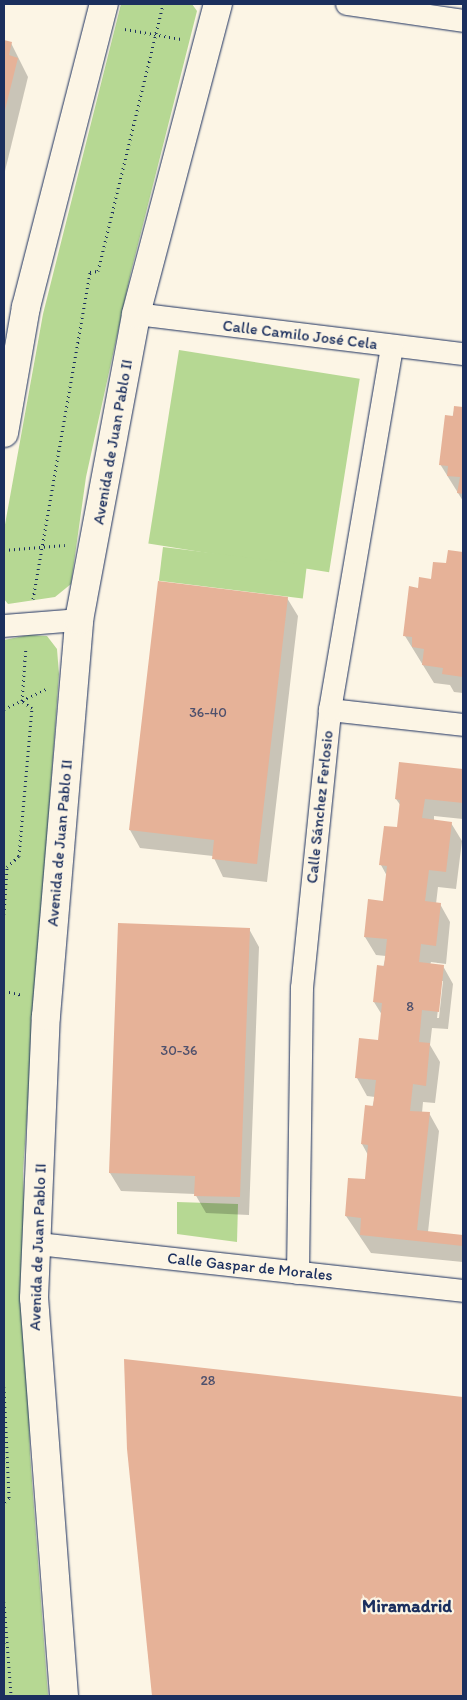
<!DOCTYPE html>
<html>
<head>
<meta charset="utf-8">
<style>
	body { margin:0 }
	#map { position:relative; width:467px; height:1700px; overflow:hidden; background:#fcf5e5; font-family:Itim,sans-serif }
	div>[style] { position:absolute }
	.green>* { inset:0; background:#b6d893; transform-origin:0 0 }
	.shadow>* { inset:0; background:#0003 }
	.building>* { inset:0; background:#e6b298 }
	.path>* { height:3px; margin-top:-1.5px; transform-origin:0; background:repeating-linear-gradient(90deg,#1b2f5e 0 1px,transparent 0 5px) }
	.roads { filter:drop-shadow(0 0 1px #1b2f5e) drop-shadow(0 0 1px #1b2f5e) }
	.street>* { height:22px; margin:-11px; padding:0 11px; transform-origin:11px; border-radius:11px; background:#fcf5e5 }
	.secondary>* { height:28px; margin:-14px; padding:0 14px; transform-origin:14px; border-radius:14px; background:#fcf5e5 }
	span { translate:-50% -50%; white-space:nowrap; text-align:center; line-height:1.15; -webkit-text-stroke:4.5px #fcf5e5; paint-order:stroke }
	.number-label { font-size:14px; color:#4e506c }
	.number-label span { -webkit-text-stroke-width:0 }
	.street-label { font-size:16px; color:#1b2f5e }
	.neighbourhood-label { font-size:18px; color:#1b2f5e; font-weight:700 }
	.frame { position:absolute; inset:0; border:5px solid #1b2f5e; pointer-events:none }
</style>
</head>
<body>
<div id="map">
	<div class="green">
		<i style="clip-path:polygon(121px 4px,192px 4px,197px 11px,131px 272px,86px 477px,71px 584px,55px 597px,8px 604px,4px 599px,4px 530px,43px 314px)"></i>
		<i style="left:179px;top:350px;width:183px;height:196px;rotate:9deg"></i>
		<i style="left:163px;top:547px;width:145px;height:34px;rotate:7deg"></i>
		<i style="clip-path:polygon(29px 635px,47px 636px,57px 649px,59px 674px,23px 1171px,30px 1454px,48px 1696px,4px 1696px,4px 640px)"></i>
		<i style="clip-path:polygon(177px 1202px,238px 1204px,237px 1242px,177px 1234px)"></i>
	</div>
	<div class="shadow">
		<i style="clip-path:polygon(4px 41px,11px 43px,28px 77px,4px 175px)"></i>
		<i style="clip-path:polygon(455px 407px,463px 408px,463px 501px,440px 464px)"></i>
		<i style="clip-path:polygon(449px 552px,463px 553px,463px 693px,454px 692px,450px 685px,434px 683px,405px 636px,419px 589px,447px 565px)"></i>
		<i style="clip-path:polygon(287px 598px,298px 616px,267px 882px,223px 877px,213px 856px,140px 848px,130px 830px)"></i>
		<i style="clip-path:polygon(evenodd,400px 764px,463px 770px,463px 819px,434px 816px,434px 821px,451px 823px,462px 841px,456px 889px,438px 887px,436px 904px,440px 904px,450px 922px,446px 964px,431px 962px,430px 965px,443px 966px,453px 984px,448px 1029px,432px 1028px,430px 1045px,440px 1062px,435px 1103px,423px 1102px,422px 1113px,429px 1113px,439px 1131px,428px 1232px,463px 1236px,463px 1262px,371px 1253px,346px 1216px,349px 1179px,366px 1180px,368px 1155px,362px 1144px,375px 1097px,367px 1096px,357px 1078px,379px 1041px,382px 1015px,374px 1002px,386px 956px,376px 955px,365px 937px,385px 902px,387px 876px,381px 865px,398px 829px,401px 806px,396px 799px,400px 764px,441px 981px,443px 981px,439px 1018px,437px 1018px,441px 981px)"></i>
		<i style="clip-path:polygon(249px 929px,259px 947px,249px 1215px,206px 1213px,195px 1194px,121px 1191px,110px 1173px)"></i>
		<i style="clip-path:polygon(125px 1360px,463px 1398px,463px 1696px,153px 1696px,128px 1449px)"></i>
	</div>
	<div class="building">
		<i style="clip-path:polygon(4px 40px,12px 42px,9px 55px,18px 58px,4px 114px)"></i>
		<i style="clip-path:polygon(454px 406px,463px 407px,463px 494px,457px 493px,460px 477px,447px 476px,448px 466px,439px 465px,445px 415px,453px 416px)"></i>
		<i style="clip-path:polygon(448px 550px,463px 552px,463px 677px,442px 674px,443px 668px,422px 665px,424px 649px,412px 647px,412px 637px,403px 636px,409px 586px,418px 588px,419px 577px,431px 579px,433px 562px,446px 563px)"></i>
		<i style="clip-path:polygon(158px 581px,288px 597px,257px 864px,212px 859px,214px 840px,129px 830px)"></i>
		<i style="clip-path:polygon(399px 762px,463px 769px,463px 803px,425px 799px,422px 818px,452px 822px,446px 872px,429px 870px,425px 901px,441px 903px,436px 946px,421px 944px,419px 962px,444px 965px,439px 1012px,422px 1010px,419px 1042px,430px 1043px,426px 1086px,413px 1084px,410px 1111px,430px 1112px,417px 1230px,463px 1235px,463px 1246px,360px 1235px,361px 1218px,345px 1216px,348px 1178px,365px 1179px,368px 1145px,361px 1144px,365px 1105px,373px 1106px,376px 1080px,355px 1078px,359px 1038px,378px 1040px,382px 1003px,373px 1002px,377px 965px,384px 966px,387px 939px,364px 937px,368px 899px,383px 901px,387px 866px,379px 865px,384px 826px,397px 827px,400px 800px,395px 799px)"></i>
		<i style="clip-path:polygon(118px 923px,250px 928px,240px 1197px,194px 1196px,195px 1176px,109px 1173px)"></i>
		<i style="clip-path:polygon(124px 1359px,463px 1397px,463px 1696px,152px 1696px,127px 1449px)"></i>
	</div>
	<div class="path">
		<i style="left:125px;top:29px;width:57px;rotate:10.1deg"></i>
		<i style="left:4px;top:550px;width:61px;rotate:-4.7deg"></i>
		<i style="left:33px;top:599px;width:332px;rotate:-80.1deg"></i>
		<i style="left:90px;top:272px;width:8px;rotate:-7deg"></i>
		<i style="left:98px;top:271px;width:275px;rotate:-76.3deg"></i>
		<i style="left:4px;top:709px;width:47px;rotate:-25.5deg"></i>
		<i style="left:4px;top:914px;width:47px;rotate:-86.3deg"></i>
		<i style="left:7px;top:867px;width:16px;rotate:-43deg"></i>
		<i style="left:19px;top:856px;width:149px;rotate:-85deg"></i>
		<i style="left:32px;top:708px;width:12px;rotate:-145deg"></i>
		<i style="left:22px;top:701px;width:54px;rotate:-85.8deg"></i>
		<i style="left:4px;top:991px;width:19px;rotate:12deg"></i>
		<i style="left:4px;top:1387px;width:111px;rotate:87.4deg"></i>
		<i style="left:9px;top:1498px;width:7px;rotate:135deg"></i>
		<i style="left:4px;top:1602px;width:94px;rotate:85.7deg"></i>
	</div>
	<div class="roads">
		<div class="street">
			<i style="left:347px;top:4px;width:117px;rotate:8.3deg"></i>
			<i style="left:136px;top:314px;width:329px;rotate:7deg"></i>
			<i style="left:4px;top:626px;width:75px;rotate:-4.6deg"></i>
			<i style="left:330px;top:710px;width:134px;rotate:6.4deg"></i>
			<i style="left:38px;top:1244px;width:428px;rotate:6.3deg"></i>
			<i style="left:298px;top:1273px;width:285px;rotate:-89.2deg"></i>
			<i style="left:302px;top:988px;width:279px;rotate:-84.2deg"></i>
			<i style="left:330px;top:710px;width:369px;rotate:-80.3deg"></i>
		</div>
		<div class="secondary">
			<i style="left:4px;top:433px;width:128px;rotate:-80.1deg"></i>
			<i style="left:26px;top:307px;width:313px;rotate:-75.6deg"></i>
			<i style="left:64px;top:1696px;width:399px;rotate:-94.3deg"></i>
			<i style="left:34px;top:1298px;width:282px;rotate:-87.6deg"></i>
			<i style="left:46px;top:1016px;width:397px;rotate:-85.2deg"></i>
			<i style="left:79px;top:620px;width:311px;rotate:-79.4deg"></i>
			<i style="left:136px;top:314px;width:321px;rotate:-75.2deg"></i>
		</div>
	</div>
	<div class="number-label">
		<span style="left:208px;top:713px">36-40</span>
		<span style="left:410px;top:1007px">8</span>
		<span style="left:179px;top:1051px">30-36</span>
		<span style="left:208px;top:1381px">28</span>
	</div>
	<div class="street-label">
		<span style="left:300px;top:335px;rotate:7deg">Calle Camilo José Cela</span>
		<span style="left:113px;top:442px;rotate:-80deg">Avenida de Juan Pablo II</span>
		<span style="left:320px;top:807px;rotate:-84deg">Calle Sánchez Ferlosio</span>
		<span style="left:60px;top:843px;rotate:-85deg">Avenida de Juan Pablo II</span>
		<span style="left:38px;top:1247px;rotate:-88deg">Avenida de Juan Pablo II</span>
		<span style="left:250px;top:1267px;rotate:6deg">Calle Gaspar de Morales</span>
	</div>
	<div class="neighbourhood-label">
		<span style="left:407px;top:1606px">Miramadrid</span>
	</div>
	<div class="frame"></div>
</div>
</body>
</html>
